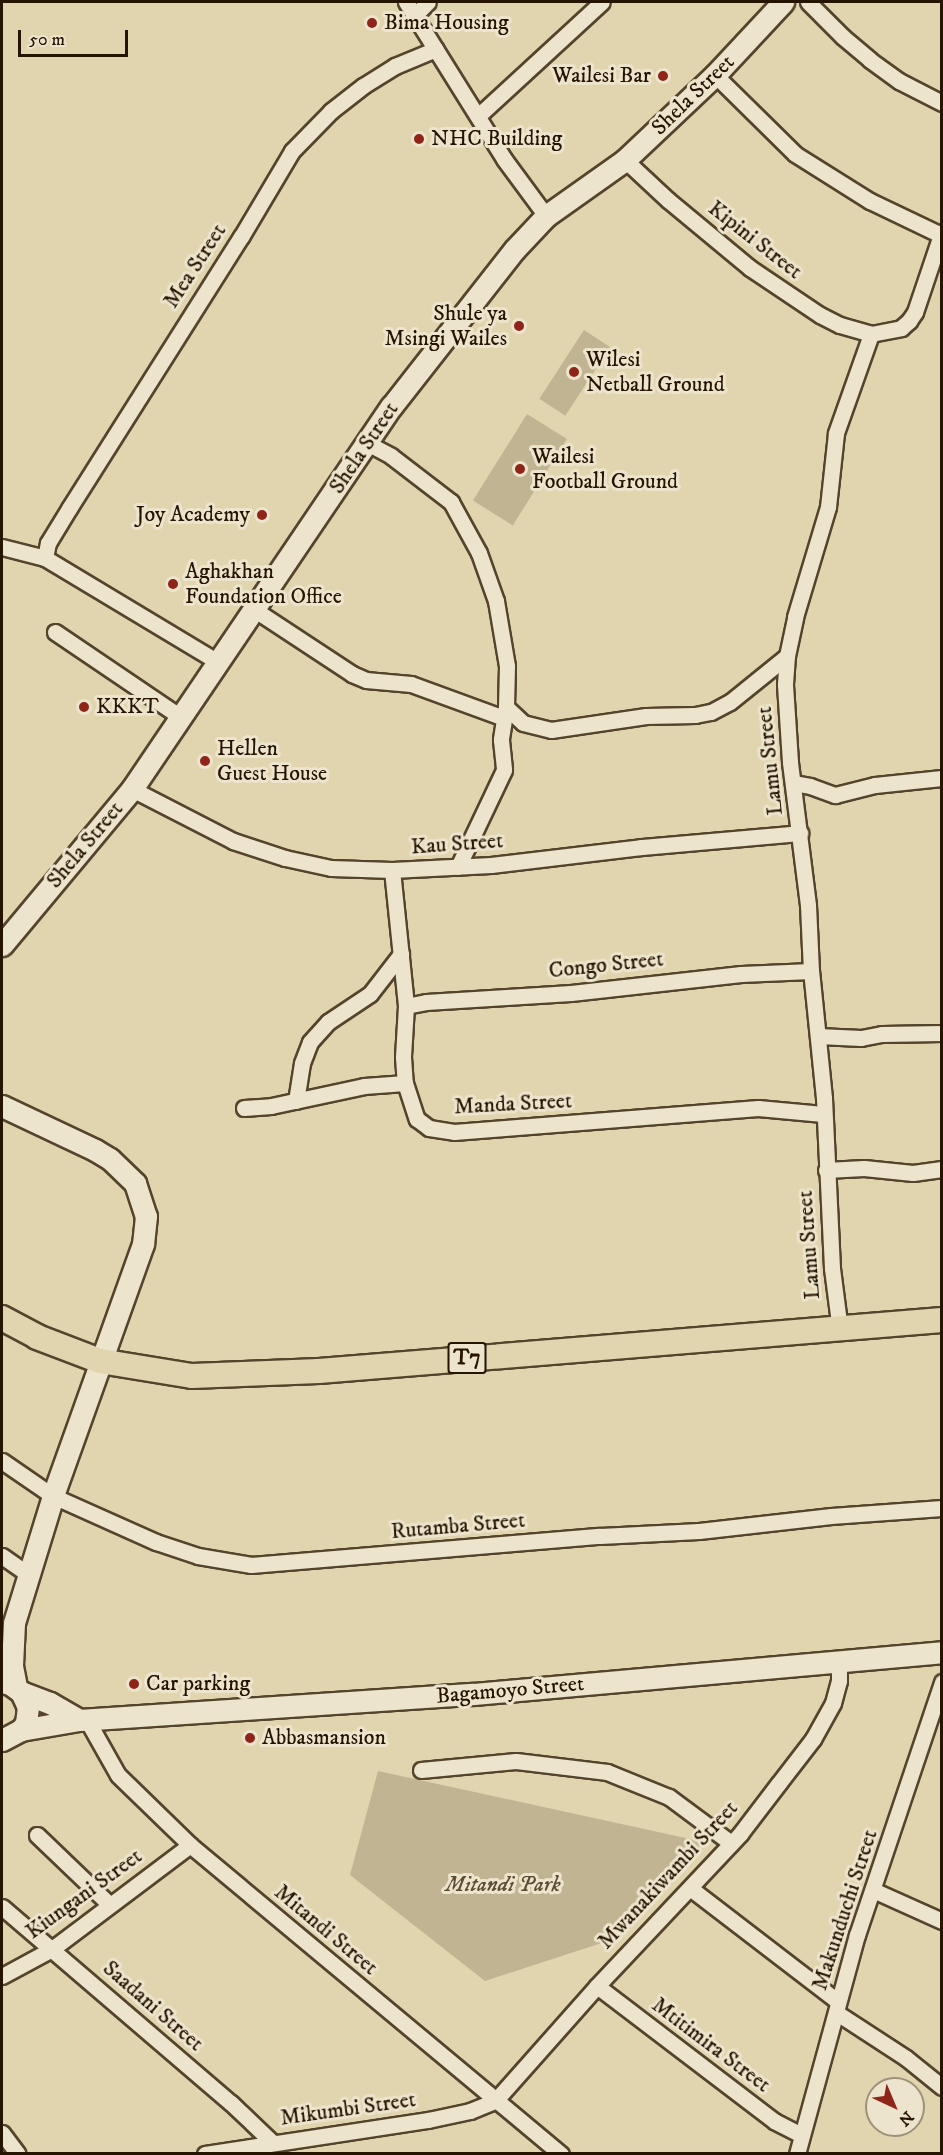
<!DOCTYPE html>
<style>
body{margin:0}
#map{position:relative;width:943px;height:2155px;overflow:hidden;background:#e1d5b0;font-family:"IM FELL DW Pica",serif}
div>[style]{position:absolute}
.green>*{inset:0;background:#c1b492;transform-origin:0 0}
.roads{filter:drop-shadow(2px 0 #54442c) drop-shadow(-2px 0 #54442c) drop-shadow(0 2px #54442c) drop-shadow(0 -2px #54442c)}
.minor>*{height:15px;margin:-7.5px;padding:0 7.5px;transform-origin:7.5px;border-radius:7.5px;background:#ece4cc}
.secondary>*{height:21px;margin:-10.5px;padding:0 10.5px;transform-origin:10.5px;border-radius:10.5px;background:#ece4cc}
.trunk>*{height:24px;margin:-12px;padding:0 12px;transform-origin:12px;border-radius:12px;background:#e1d5b0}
.dots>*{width:16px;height:16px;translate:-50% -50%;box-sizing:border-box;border:3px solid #ece4cc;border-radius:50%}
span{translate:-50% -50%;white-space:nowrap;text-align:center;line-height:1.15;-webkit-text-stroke:6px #ece4cc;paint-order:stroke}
.shield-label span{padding:2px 4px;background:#ece4cc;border:2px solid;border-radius:4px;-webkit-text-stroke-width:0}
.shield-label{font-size:21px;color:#251400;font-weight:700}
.poi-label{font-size:22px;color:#251400}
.left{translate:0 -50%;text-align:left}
.right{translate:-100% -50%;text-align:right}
.street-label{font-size:22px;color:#251400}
.park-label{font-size:22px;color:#5c4c33;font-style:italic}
.frame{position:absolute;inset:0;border:3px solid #251400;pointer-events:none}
.north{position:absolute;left:865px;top:2077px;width:60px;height:60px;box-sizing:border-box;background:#ece4cc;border:2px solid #9c917a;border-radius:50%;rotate:136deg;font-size:16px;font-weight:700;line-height:24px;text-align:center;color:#251400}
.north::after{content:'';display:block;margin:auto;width:21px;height:27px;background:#8f2418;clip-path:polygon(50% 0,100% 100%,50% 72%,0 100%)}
.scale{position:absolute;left:18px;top:30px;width:110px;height:27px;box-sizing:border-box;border:3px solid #251400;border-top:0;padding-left:8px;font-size:18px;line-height:21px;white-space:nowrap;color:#251400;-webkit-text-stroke:4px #ece4cc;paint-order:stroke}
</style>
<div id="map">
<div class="green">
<i style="left:584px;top:330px;width:31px;height:82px;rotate:33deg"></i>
<i style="left:527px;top:414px;width:47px;height:102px;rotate:32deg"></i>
<i style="clip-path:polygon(378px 1771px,704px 1842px,620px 1937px,485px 1981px,350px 1875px)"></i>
</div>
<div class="roads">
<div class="minor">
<i style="left:406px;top:2px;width:185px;rotate:58deg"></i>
<i style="left:504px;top:159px;width:71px;rotate:53.6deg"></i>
<i style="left:808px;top:2px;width:49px;rotate:45deg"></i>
<i style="left:843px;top:37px;width:35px;rotate:40deg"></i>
<i style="left:870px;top:60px;width:36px;rotate:36deg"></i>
<i style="left:899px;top:81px;width:48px;rotate:27.1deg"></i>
<i style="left:415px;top:15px;width:18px;rotate:-45deg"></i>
<i style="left:715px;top:75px;width:112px;rotate:44.6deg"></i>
<i style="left:795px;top:154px;width:89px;rotate:32.1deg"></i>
<i style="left:870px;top:201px;width:79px;rotate:25.6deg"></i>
<i style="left:478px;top:116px;width:168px;rotate:-42.6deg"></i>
<i style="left:625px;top:160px;width:59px;rotate:42.9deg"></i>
<i style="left:668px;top:200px;width:107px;rotate:39.7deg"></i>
<i style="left:750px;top:268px;width:84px;rotate:33.9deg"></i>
<i style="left:820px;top:315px;width:22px;rotate:27deg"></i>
<i style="left:840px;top:325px;width:32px;rotate:16deg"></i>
<i style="left:871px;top:334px;width:31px;rotate:-11deg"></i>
<i style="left:901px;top:328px;width:11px;rotate:-41deg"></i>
<i style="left:909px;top:321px;width:11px;rotate:-56deg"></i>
<i style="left:915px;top:312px;width:84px;rotate:-71.4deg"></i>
<i style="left:367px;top:443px;width:27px;rotate:28deg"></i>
<i style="left:391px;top:456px;width:76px;rotate:37.5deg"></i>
<i style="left:451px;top:502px;width:58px;rotate:61.2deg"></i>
<i style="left:479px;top:553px;width:51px;rotate:70.5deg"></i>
<i style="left:496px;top:601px;width:66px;rotate:80.4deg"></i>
<i style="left:507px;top:666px;width:41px;rotate:91.4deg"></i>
<i style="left:506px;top:707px;width:33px;rotate:99deg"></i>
<i style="left:501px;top:740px;width:30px;rotate:84deg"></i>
<i style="left:504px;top:770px;width:107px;rotate:115.4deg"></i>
<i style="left:2px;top:547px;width:44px;rotate:14.3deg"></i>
<i style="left:45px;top:558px;width:204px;rotate:31deg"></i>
<i style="left:45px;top:558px;width:15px;rotate:-79deg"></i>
<i style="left:48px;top:543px;width:42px;rotate:-58.6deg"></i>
<i style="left:70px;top:507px;width:320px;rotate:-57.7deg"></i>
<i style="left:241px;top:237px;width:100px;rotate:-59.3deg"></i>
<i style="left:292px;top:151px;width:56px;rotate:-45.7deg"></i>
<i style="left:331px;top:111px;width:41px;rotate:-38deg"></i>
<i style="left:363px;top:86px;width:38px;rotate:-32deg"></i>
<i style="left:395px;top:66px;width:44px;rotate:-22.5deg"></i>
<i style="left:255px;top:610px;width:116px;rotate:33.4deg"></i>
<i style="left:352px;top:674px;width:15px;rotate:23deg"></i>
<i style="left:366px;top:680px;width:45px;rotate:5.1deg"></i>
<i style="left:411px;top:684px;width:99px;rotate:20.1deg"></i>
<i style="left:55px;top:632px;width:153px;rotate:34.1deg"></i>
<i style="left:506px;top:707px;width:23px;rotate:43deg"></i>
<i style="left:523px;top:723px;width:29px;rotate:14deg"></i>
<i style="left:551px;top:730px;width:96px;rotate:-8.4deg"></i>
<i style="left:646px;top:716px;width:49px;rotate:-1.2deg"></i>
<i style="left:695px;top:715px;width:16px;rotate:-11deg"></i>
<i style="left:711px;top:712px;width:21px;rotate:-28deg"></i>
<i style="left:730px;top:702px;width:73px;rotate:-38.9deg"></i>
<i style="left:793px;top:783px;width:17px;rotate:10deg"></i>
<i style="left:810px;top:786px;width:27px;rotate:20deg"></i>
<i style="left:835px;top:795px;width:41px;rotate:-14deg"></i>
<i style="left:875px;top:785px;width:67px;rotate:-6deg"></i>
<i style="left:132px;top:789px;width:114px;rotate:27.2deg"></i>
<i style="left:233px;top:841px;width:55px;rotate:18.1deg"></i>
<i style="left:285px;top:858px;width:47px;rotate:12.3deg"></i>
<i style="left:331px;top:868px;width:61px;rotate:1.9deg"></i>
<i style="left:392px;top:870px;width:99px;rotate:-2.9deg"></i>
<i style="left:491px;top:865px;width:151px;rotate:-6.8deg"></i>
<i style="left:641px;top:847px;width:160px;rotate:-5deg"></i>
<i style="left:392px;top:870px;width:137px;rotate:84.1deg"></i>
<i style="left:406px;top:1006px;width:51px;rotate:93.4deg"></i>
<i style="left:403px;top:1057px;width:26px;rotate:86deg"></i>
<i style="left:405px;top:1083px;width:38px;rotate:72deg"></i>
<i style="left:417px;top:1119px;width:15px;rotate:37deg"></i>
<i style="left:429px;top:1128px;width:25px;rotate:9deg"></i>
<i style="left:454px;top:1132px;width:305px;rotate:-4.5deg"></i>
<i style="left:758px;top:1108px;width:65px;rotate:5.3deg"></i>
<i style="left:406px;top:1006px;width:20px;rotate:-11deg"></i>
<i style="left:426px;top:1002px;width:145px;rotate:-3.6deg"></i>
<i style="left:571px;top:993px;width:171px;rotate:-6.4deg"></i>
<i style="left:741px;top:974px;width:70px;rotate:-2.5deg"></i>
<i style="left:818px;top:1036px;width:43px;rotate:2.7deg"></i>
<i style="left:861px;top:1038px;width:21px;rotate:-11deg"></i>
<i style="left:882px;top:1034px;width:60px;rotate:-1deg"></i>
<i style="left:296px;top:1101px;width:38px;rotate:-81deg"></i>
<i style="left:302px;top:1063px;width:22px;rotate:-69deg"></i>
<i style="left:310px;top:1042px;width:27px;rotate:-48deg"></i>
<i style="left:328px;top:1022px;width:50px;rotate:-33.7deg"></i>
<i style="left:370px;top:994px;width:51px;rotate:-52.2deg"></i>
<i style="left:244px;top:1108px;width:27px;rotate:-4deg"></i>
<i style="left:271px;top:1106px;width:95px;rotate:-12.1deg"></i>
<i style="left:364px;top:1086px;width:41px;rotate:-4.2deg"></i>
<i style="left:826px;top:1170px;width:38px;rotate:-3deg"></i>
<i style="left:864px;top:1168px;width:49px;rotate:5.8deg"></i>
<i style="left:913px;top:1173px;width:29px;rotate:-8deg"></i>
<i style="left:840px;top:1330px;width:63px;rotate:-97.4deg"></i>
<i style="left:832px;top:1268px;width:170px;rotate:-92.7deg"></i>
<i style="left:824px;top:1098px;width:128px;rotate:-95.8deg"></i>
<i style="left:811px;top:971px;width:66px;rotate:-92.6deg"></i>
<i style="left:808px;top:905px;width:144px;rotate:-97.2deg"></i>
<i style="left:790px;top:762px;width:78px;rotate:-93.7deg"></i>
<i style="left:785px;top:684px;width:28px;rotate:-86deg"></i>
<i style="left:787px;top:656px;width:40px;rotate:-78deg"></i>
<i style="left:795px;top:617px;width:115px;rotate:-73.3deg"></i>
<i style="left:828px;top:507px;width:74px;rotate:-83.8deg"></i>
<i style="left:836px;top:433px;width:105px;rotate:-70.5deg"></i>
<i style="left:2px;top:1461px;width:62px;rotate:34.5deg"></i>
<i style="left:53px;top:1496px;width:113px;rotate:24.1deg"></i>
<i style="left:156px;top:1542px;width:44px;rotate:18.4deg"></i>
<i style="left:198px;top:1556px;width:54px;rotate:9.6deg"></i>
<i style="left:251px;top:1565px;width:350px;rotate:-4.8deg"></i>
<i style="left:600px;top:1536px;width:99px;rotate:-2.9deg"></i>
<i style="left:699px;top:1531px;width:133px;rotate:-6.5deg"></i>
<i style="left:831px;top:1516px;width:111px;rotate:-4.1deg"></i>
<i style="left:2px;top:1556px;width:33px;rotate:35deg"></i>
<i style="left:87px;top:1720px;width:63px;rotate:60.6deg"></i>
<i style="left:118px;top:1775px;width:100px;rotate:44.2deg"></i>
<i style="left:190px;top:1845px;width:483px;rotate:39.8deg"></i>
<i style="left:421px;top:1770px;width:95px;rotate:-5.4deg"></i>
<i style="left:516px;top:1761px;width:92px;rotate:6.9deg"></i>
<i style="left:607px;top:1772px;width:67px;rotate:22deg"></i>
<i style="left:669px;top:1797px;width:77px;rotate:36.6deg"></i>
<i style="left:37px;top:1835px;width:101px;rotate:43.8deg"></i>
<i style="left:690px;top:1888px;width:185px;rotate:37.5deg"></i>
<i style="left:873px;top:1890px;width:76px;rotate:24.2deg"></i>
<i style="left:2px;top:1907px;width:301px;rotate:40.6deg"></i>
<i style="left:231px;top:2103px;width:57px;rotate:43.6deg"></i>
<i style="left:2px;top:1976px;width:57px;rotate:-28.4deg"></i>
<i style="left:52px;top:1949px;width:173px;rotate:-37deg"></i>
<i style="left:597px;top:1986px;width:223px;rotate:37.3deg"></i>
<i style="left:774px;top:2121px;width:31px;rotate:27deg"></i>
<i style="left:837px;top:2013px;width:82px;rotate:33.1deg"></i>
<i style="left:906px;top:2058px;width:46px;rotate:38.9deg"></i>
<i style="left:2px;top:2133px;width:26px;rotate:53deg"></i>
<i style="left:205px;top:2154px;width:226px;rotate:-8.7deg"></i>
<i style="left:428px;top:2120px;width:43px;rotate:-12.1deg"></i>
<i style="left:470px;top:2111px;width:27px;rotate:-22deg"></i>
<i style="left:495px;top:2101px;width:154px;rotate:-48.4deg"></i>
<i style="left:597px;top:1986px;width:209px;rotate:-46.7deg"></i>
<i style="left:740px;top:1834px;width:64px;rotate:-52.6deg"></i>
<i style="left:779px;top:1783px;width:56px;rotate:-52.3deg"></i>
<i style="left:813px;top:1739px;width:41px;rotate:-60.9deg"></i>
<i style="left:833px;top:1703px;width:23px;rotate:-75deg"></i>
<i style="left:839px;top:1681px;width:21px;rotate:-90deg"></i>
<i style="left:797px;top:2154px;width:227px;rotate:-74.7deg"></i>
<i style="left:857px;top:1935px;width:267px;rotate:-71.4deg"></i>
</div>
<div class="secondary">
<i style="left:2px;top:945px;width:203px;rotate:-50.2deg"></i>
<i style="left:132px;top:789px;width:462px;rotate:-55.9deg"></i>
<i style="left:391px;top:407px;width:201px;rotate:-51.9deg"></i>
<i style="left:515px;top:249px;width:45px;rotate:-46.8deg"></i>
<i style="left:546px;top:216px;width:97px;rotate:-35.3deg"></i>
<i style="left:625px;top:160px;width:124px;rotate:-43.4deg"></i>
<i style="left:715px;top:75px;width:100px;rotate:-47deg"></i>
<i style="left:2px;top:1106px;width:103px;rotate:25.3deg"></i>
<i style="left:95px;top:1150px;width:17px;rotate:31deg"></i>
<i style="left:110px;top:1159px;width:35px;rotate:44deg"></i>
<i style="left:135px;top:1183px;width:35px;rotate:72deg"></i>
<i style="left:146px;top:1216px;width:28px;rotate:96deg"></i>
<i style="left:143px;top:1244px;width:268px;rotate:109.7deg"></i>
<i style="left:53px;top:1496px;width:133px;rotate:107.1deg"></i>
<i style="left:14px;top:1623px;width:43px;rotate:92.7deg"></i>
<i style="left:12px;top:1666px;width:21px;rotate:79deg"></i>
<i style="left:21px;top:1692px;width:31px;rotate:21deg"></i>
<i style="left:50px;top:1703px;width:34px;rotate:30deg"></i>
<i style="left:21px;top:1730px;width:59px;rotate:-9.8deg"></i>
<i style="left:79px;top:1720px;width:395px;rotate:-3.8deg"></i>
<i style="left:473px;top:1694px;width:471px;rotate:-5.1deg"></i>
<i style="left:2px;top:1740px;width:21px;rotate:-28deg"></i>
<i style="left:21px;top:1730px;width:9px;rotate:-54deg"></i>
<i style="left:26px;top:1723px;width:16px;rotate:-83deg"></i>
<i style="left:28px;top:1707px;width:17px;rotate:-115deg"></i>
<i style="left:21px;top:1692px;width:14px;rotate:-144deg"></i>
<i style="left:10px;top:1684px;width:8px;rotate:-166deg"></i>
</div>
<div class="trunk">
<i style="left:2px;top:1318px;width:40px;rotate:28deg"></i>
<i style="left:37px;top:1337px;width:67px;rotate:20.9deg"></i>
<i style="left:100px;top:1361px;width:93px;rotate:9.3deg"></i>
<i style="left:192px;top:1376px;width:127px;rotate:-2.3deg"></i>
<i style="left:319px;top:1371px;width:625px;rotate:-4.68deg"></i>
</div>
</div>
<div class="dots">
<i style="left:372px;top:23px;background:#8f2418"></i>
<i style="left:663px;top:76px;background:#8f2418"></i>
<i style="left:419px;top:139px;background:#8f2418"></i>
<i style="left:519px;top:326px;background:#8f2418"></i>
<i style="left:574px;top:372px;background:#8f2418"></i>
<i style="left:520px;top:469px;background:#8f2418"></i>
<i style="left:262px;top:515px;background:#8f2418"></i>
<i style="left:173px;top:584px;background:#8f2418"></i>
<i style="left:84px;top:707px;background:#8f2418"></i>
<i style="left:205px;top:761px;background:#8f2418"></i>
<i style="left:134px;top:1684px;background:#8f2418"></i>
<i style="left:250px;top:1738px;background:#8f2418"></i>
</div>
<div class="shield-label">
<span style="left:467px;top:1358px">T7</span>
</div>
<div class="poi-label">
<span class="left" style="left:384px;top:23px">Bima Housing</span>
<span class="right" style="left:651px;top:76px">Wailesi Bar</span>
<span class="left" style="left:431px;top:139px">NHC Building</span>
<span class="right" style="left:507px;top:326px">Shule ya<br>Msingi Wailes</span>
<span class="left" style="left:586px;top:372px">Wilesi<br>Netball Ground</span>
<span class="left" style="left:532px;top:469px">Wailesi<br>Football Ground</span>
<span class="right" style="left:250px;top:515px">Joy Academy</span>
<span class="left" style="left:185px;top:584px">Aghakhan<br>Foundation Office</span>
<span class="left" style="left:96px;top:707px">KKKT</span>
<span class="left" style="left:217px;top:761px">Hellen<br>Guest House</span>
<span class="left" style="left:146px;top:1684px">Car parking</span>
<span class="left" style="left:262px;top:1738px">Abbasmansion</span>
</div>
<div class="street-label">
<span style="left:693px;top:95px;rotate:-44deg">Shela Street</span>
<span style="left:755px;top:240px;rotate:38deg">Kipini Street</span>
<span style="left:195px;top:266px;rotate:-57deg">Mea Street</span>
<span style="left:364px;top:448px;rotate:-56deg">Shela Street</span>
<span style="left:770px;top:761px;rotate:-96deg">Lamu Street</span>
<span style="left:457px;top:844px;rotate:-4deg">Kau Street</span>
<span style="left:85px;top:845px;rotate:-50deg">Shela Street</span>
<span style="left:606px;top:965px;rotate:-6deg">Congo Street</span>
<span style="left:513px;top:1104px;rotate:-3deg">Manda Street</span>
<span style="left:809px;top:1245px;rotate:-94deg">Lamu Street</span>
<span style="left:458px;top:1526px;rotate:-5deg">Rutamba Street</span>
<span style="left:510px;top:1690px;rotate:-5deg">Bagamoyo Street</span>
<span style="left:668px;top:1875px;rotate:-47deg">Mwanakiwambi Street</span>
<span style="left:84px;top:1894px;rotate:-36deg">Kiungani Street</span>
<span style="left:845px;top:1910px;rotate:-72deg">Makunduchi Street</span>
<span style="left:326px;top:1930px;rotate:40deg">Mitandi Street</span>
<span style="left:153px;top:2006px;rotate:41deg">Saadani Street</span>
<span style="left:711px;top:2045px;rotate:37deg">Mtitimira Street</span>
<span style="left:348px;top:2109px;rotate:-8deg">Mikumbi Street</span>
</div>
<div class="park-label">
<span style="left:503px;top:1885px">Mitandi Park</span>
</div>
<div class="frame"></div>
<div class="north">N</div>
<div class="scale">50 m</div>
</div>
